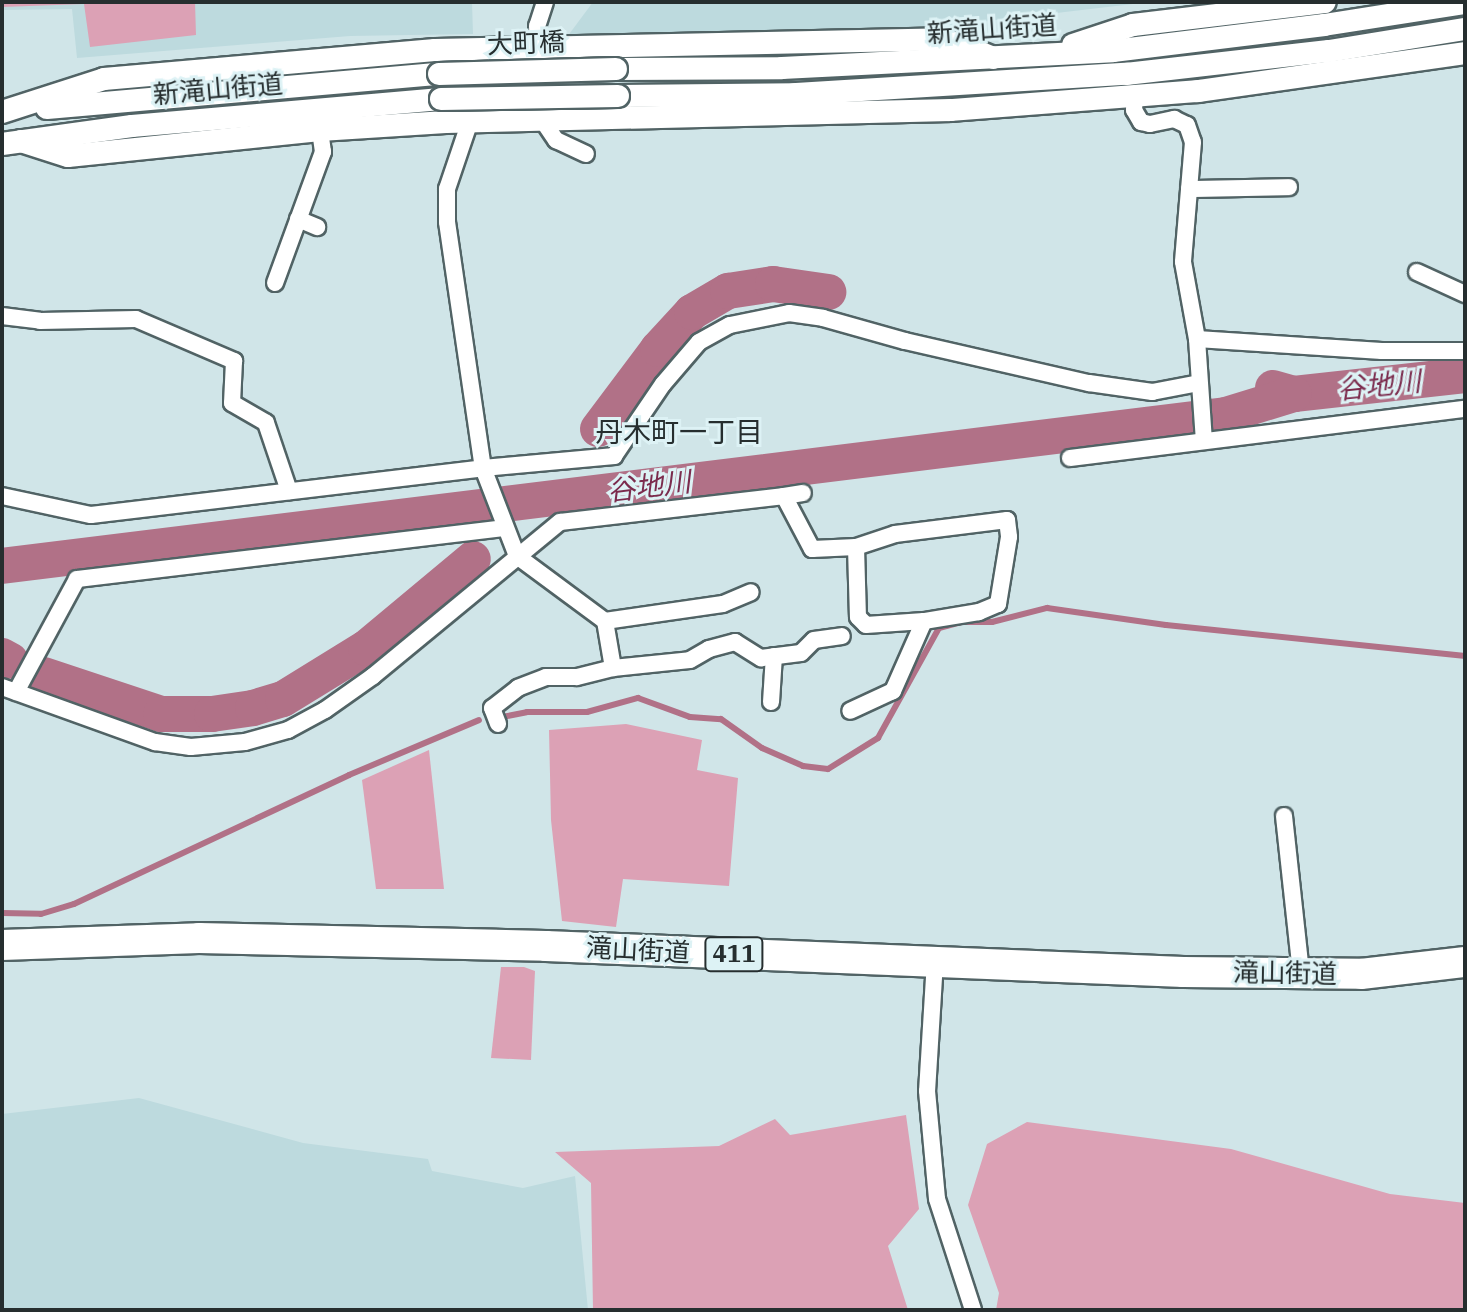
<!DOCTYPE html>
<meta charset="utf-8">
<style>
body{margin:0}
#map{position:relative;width:1467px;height:1312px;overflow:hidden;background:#d0e5e8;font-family:"IBM Plex Serif","Noto Sans JP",serif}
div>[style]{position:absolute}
.built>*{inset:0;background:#bddade}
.green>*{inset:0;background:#dca1b5}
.stream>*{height:6px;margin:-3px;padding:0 3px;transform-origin:3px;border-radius:3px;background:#b17187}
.river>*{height:36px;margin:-18px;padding:0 18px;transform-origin:18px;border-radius:18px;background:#b17187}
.roads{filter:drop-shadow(2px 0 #516365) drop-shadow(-2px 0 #516365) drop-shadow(0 2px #516365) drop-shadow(0 -2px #516365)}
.street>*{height:16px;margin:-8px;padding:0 8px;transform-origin:8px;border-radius:8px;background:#fff}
.secondary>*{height:22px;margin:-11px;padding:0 11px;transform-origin:11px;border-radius:11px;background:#fff}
.highway>*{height:30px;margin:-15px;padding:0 15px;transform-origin:15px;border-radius:15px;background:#fff}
.bridges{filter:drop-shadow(2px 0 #516365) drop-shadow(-2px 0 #516365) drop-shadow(0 2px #516365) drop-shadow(0 -2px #516365)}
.secondary-bridge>*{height:22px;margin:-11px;padding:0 11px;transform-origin:11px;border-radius:11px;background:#fff}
span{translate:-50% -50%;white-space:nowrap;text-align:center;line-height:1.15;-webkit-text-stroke:6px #ddf2f5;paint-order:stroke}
.shield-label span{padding:2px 6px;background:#ddf2f5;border:2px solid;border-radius:6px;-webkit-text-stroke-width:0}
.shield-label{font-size:24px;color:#262e2f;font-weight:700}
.street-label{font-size:26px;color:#262e2f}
.water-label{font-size:28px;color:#7b2b4d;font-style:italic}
.neighbourhood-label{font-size:28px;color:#262e2f}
.frame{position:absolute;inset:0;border:4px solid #262e2f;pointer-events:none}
</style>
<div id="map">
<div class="built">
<i style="clip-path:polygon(2px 2px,472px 2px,473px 34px,350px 36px,77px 58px,72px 9px,2px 10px)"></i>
<i style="clip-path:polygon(593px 2px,1150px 2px,945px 26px,567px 37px)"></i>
<i style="clip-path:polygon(139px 1098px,303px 1143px,428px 1159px,432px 1171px,523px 1188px,575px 1176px,588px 1310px,2px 1310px,2px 1114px)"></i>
</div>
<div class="green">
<i style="clip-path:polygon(2px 2px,195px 2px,196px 35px,90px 47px,84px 4px,2px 7px)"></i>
<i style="clip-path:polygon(626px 724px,702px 740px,697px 770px,738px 778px,729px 886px,623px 879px,616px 927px,562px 921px,551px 820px,549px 730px)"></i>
<i style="clip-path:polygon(429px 750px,444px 889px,376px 889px,362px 780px)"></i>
<i style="clip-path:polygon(501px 967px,524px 967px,535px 971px,531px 1060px,491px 1058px)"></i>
<i style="clip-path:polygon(906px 1115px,919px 1209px,888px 1246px,908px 1310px,593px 1310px,591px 1183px,555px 1152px,719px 1146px,775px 1119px,790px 1135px)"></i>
<i style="clip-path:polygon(1027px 1122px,1231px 1149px,1390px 1194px,1465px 1203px,1465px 1310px,996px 1310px,999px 1293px,968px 1205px,987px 1144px)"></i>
</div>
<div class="stream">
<i style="left:502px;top:717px;width:25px;rotate:-11deg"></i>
<i style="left:527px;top:712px;width:60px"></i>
<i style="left:587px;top:712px;width:53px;rotate:-15.4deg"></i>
<i style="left:638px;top:698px;width:55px;rotate:20.1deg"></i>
<i style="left:690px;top:717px;width:31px;rotate:4deg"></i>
<i style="left:721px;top:719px;width:50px;rotate:35.3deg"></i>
<i style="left:762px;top:748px;width:45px;rotate:23.7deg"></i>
<i style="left:803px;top:766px;width:25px;rotate:7deg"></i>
<i style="left:828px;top:769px;width:59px;rotate:-31.8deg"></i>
<i style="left:878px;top:738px;width:126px;rotate:-61deg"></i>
<i style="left:939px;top:628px;width:24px;rotate:-15deg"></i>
<i style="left:962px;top:622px;width:30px"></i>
<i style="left:992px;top:622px;width:57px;rotate:-14.3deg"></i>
<i style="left:1047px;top:608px;width:120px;rotate:8.1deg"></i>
<i style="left:1166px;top:625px;width:301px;rotate:5.9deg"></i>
<i style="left:2px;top:913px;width:39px;rotate:1deg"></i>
<i style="left:41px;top:914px;width:34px;rotate:-17deg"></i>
<i style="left:74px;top:904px;width:304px;rotate:-25.1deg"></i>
<i style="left:349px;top:775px;width:141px;rotate:-22.9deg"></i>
</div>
<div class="river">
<i style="left:1273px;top:388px;width:22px;rotate:16deg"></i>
<i style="left:1294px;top:394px;width:172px;rotate:-6.3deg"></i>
<i style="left:598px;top:429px;width:100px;rotate:-53.1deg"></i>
<i style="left:658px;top:349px;width:50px;rotate:-47.4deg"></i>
<i style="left:692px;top:312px;width:42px;rotate:-30.3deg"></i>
<i style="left:728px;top:291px;width:46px;rotate:-8.8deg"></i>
<i style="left:773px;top:284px;width:56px;rotate:8.3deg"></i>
<i style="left:2px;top:566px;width:1233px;rotate:-7.03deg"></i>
<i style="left:1226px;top:415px;width:71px;rotate:-17.2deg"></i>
<i style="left:2px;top:656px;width:10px;rotate:29deg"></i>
<i style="left:44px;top:675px;width:123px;rotate:18.4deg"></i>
<i style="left:161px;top:714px;width:51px"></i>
<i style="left:212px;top:714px;width:41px;rotate:-8.3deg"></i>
<i style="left:253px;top:708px;width:31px;rotate:-17deg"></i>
<i style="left:283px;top:699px;width:97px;rotate:-31.6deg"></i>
<i style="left:366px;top:648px;width:139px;rotate:-39.8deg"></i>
</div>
<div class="roads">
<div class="street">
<i style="left:545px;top:2px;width:25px;rotate:108deg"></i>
<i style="left:537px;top:26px;width:92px;rotate:87.5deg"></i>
<i style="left:541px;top:118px;width:27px;rotate:56deg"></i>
<i style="left:556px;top:140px;width:33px;rotate:25deg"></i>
<i style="left:465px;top:64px;width:57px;rotate:85deg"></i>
<i style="left:470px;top:121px;width:72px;rotate:108.7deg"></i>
<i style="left:447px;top:189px;width:33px;rotate:90deg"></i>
<i style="left:447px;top:222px;width:249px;rotate:81.7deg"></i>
<i style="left:483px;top:468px;width:94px;rotate:68.9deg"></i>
<i style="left:517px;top:556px;width:109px;rotate:36.5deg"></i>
<i style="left:605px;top:621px;width:48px;rotate:80.3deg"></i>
<i style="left:613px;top:668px;width:38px;rotate:166deg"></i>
<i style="left:576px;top:677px;width:30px;rotate:180deg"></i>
<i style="left:546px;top:677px;width:30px;rotate:159deg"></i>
<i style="left:518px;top:688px;width:33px;rotate:142deg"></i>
<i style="left:492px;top:708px;width:17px;rotate:69deg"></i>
<i style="left:1135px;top:96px;width:14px;rotate:94deg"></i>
<i style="left:1134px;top:110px;width:14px;rotate:60deg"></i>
<i style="left:1141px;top:122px;width:9px;rotate:13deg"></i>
<i style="left:1150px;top:124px;width:25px;rotate:-12deg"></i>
<i style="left:1174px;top:119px;width:14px;rotate:25deg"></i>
<i style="left:1187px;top:125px;width:18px;rotate:71deg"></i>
<i style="left:1193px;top:142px;width:120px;rotate:94.8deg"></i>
<i style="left:1183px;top:262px;width:78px;rotate:79.7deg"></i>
<i style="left:1197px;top:339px;width:102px;rotate:86.1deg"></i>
<i style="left:1189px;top:189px;width:100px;rotate:-1.1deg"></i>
<i style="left:298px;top:219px;width:21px;rotate:23deg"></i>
<i style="left:1417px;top:272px;width:53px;rotate:24.6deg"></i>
<i style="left:275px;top:283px;width:140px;rotate:-69.9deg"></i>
<i style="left:323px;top:152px;width:22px;rotate:-98deg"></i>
<i style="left:2px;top:316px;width:38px;rotate:7deg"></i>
<i style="left:40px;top:321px;width:96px;rotate:-1.2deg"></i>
<i style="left:136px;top:319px;width:107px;rotate:23.2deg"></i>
<i style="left:234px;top:361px;width:42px;rotate:92.7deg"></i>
<i style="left:232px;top:403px;width:39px;rotate:30deg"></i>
<i style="left:266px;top:423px;width:72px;rotate:71.3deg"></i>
<i style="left:1197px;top:339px;width:185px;rotate:3.7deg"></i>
<i style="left:1382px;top:351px;width:83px"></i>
<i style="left:1070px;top:458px;width:398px;rotate:-7.1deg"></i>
<i style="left:2px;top:496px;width:91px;rotate:12.1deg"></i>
<i style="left:91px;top:515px;width:395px;rotate:-6.8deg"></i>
<i style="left:483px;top:468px;width:132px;rotate:-5.2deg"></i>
<i style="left:614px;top:456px;width:87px;rotate:-55.8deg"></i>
<i style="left:663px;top:384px;width:55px;rotate:-49.4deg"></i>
<i style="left:699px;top:342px;width:35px;rotate:-29deg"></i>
<i style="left:730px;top:325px;width:60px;rotate:-11.5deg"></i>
<i style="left:789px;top:313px;width:34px;rotate:8deg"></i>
<i style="left:823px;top:318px;width:85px;rotate:15.7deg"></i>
<i style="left:905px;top:341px;width:189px;rotate:12.9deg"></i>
<i style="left:1089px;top:383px;width:64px;rotate:8.1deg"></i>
<i style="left:1152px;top:392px;width:48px;rotate:-10.8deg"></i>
<i style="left:784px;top:496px;width:19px;rotate:-9deg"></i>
<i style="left:856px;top:547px;width:70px;rotate:88.4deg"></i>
<i style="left:858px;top:617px;width:11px;rotate:45deg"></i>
<i style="left:866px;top:625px;width:58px;rotate:-3.9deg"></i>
<i style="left:605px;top:621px;width:119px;rotate:-8.2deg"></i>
<i style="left:723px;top:604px;width:30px;rotate:-23deg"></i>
<i style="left:613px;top:668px;width:77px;rotate:-5.9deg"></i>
<i style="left:690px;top:660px;width:22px;rotate:-30deg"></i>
<i style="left:709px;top:649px;width:27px;rotate:-15deg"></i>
<i style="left:735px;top:642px;width:31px;rotate:32deg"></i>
<i style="left:761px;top:658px;width:40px;rotate:-7.1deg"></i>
<i style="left:801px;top:653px;width:18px;rotate:-45deg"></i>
<i style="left:814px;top:640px;width:28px;rotate:-8deg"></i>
<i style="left:2px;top:687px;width:163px;rotate:19.8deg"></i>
<i style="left:155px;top:742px;width:36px;rotate:8deg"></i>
<i style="left:191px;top:747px;width:54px;rotate:-5.3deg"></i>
<i style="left:245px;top:742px;width:45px;rotate:-15.6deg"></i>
<i style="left:288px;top:730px;width:42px;rotate:-28.4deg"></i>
<i style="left:325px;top:710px;width:59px;rotate:-35.3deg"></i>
<i style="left:373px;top:676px;width:242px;rotate:-39.5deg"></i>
<i style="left:560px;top:522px;width:226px;rotate:-6.6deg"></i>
<i style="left:784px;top:496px;width:60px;rotate:62.2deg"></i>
<i style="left:812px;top:549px;width:44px;rotate:-2.6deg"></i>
<i style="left:856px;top:547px;width:41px;rotate:-18.4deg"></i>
<i style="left:895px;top:534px;width:113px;rotate:-7.1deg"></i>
<i style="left:1007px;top:520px;width:17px;rotate:83deg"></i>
<i style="left:1009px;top:537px;width:68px;rotate:99.3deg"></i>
<i style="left:998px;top:604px;width:21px;rotate:157deg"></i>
<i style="left:979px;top:612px;width:56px;rotate:170.7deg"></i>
<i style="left:924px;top:621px;width:77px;rotate:113.9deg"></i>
<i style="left:893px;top:691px;width:47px;rotate:155.1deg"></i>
<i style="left:16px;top:692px;width:128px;rotate:-61.6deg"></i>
<i style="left:77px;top:579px;width:430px;rotate:-6.8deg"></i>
<i style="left:771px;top:702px;width:46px;rotate:-86.3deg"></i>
<i style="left:1284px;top:816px;width:158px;rotate:83.8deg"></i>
<i style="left:935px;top:961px;width:130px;rotate:93.5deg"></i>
<i style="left:927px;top:1091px;width:108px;rotate:84.7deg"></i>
<i style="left:937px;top:1199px;width:117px;rotate:72deg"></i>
</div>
<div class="secondary">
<i style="left:1073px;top:45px;width:63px;rotate:-18.4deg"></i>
<i style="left:1133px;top:25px;width:193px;rotate:-6.8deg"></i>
<i style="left:616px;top:69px;width:166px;rotate:-0.3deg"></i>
<i style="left:782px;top:68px;width:331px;rotate:-2.9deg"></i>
<i style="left:1113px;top:51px;width:213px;rotate:-7deg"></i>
<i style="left:1324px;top:25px;width:143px;rotate:-8.9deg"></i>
<i style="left:618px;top:96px;width:177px;rotate:-0.6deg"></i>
<i style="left:795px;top:94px;width:332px;rotate:-3.5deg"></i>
<i style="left:1126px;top:74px;width:204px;rotate:-6.5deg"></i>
<i style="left:1329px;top:51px;width:138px;rotate:-9.2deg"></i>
<i style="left:47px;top:108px;width:393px;rotate:-5deg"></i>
<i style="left:2px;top:112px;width:107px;rotate:-17.9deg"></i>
<i style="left:104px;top:79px;width:332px;rotate:-5deg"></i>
<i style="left:435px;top:50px;width:497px;rotate:-1.2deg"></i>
<i style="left:932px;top:40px;width:27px;rotate:8deg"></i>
<i style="left:959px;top:44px;width:37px;rotate:22deg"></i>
<i style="left:21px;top:141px;width:49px;rotate:17.7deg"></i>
<i style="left:68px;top:156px;width:253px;rotate:-5.9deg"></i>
<i style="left:320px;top:130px;width:126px;rotate:-3.6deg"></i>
<i style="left:446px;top:122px;width:505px;rotate:-1.36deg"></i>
<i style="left:951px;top:110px;width:248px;rotate:-4.4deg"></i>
<i style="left:1198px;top:91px;width:270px;rotate:-8.1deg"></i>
<i style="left:2px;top:144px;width:131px;rotate:-7.9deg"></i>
<i style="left:132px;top:126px;width:310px;rotate:-5deg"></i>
</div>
<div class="highway">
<i style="left:2px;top:945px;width:197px;rotate:-2deg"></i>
<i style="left:199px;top:938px;width:347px;rotate:1.3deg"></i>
<i style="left:546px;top:946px;width:638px;rotate:2.34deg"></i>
<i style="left:1183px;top:972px;width:178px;rotate:0.6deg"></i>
<i style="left:1361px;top:974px;width:105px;rotate:-6.6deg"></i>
</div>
</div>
<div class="bridges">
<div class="secondary-bridge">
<i style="left:439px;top:74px;width:177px;rotate:-1.6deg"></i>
<i style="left:441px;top:99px;width:177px;rotate:-1deg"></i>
</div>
</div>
<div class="shield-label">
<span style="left:734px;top:954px">411</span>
</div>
<div class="street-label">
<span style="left:992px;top:29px;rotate:-4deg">新滝山街道</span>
<span style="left:526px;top:43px;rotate:-2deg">大町橋</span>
<span style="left:218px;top:89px;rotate:-5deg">新滝山街道</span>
<span style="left:638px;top:950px;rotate:3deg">滝山街道</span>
<span style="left:1285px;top:973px;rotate:1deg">滝山街道</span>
</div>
<div class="water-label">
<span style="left:1379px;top:385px;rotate:-6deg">谷地川</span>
<span style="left:649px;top:486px;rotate:-7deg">谷地川</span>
</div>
<div class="neighbourhood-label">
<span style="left:679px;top:432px">丹木町一丁目</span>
</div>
<div class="frame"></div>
</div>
